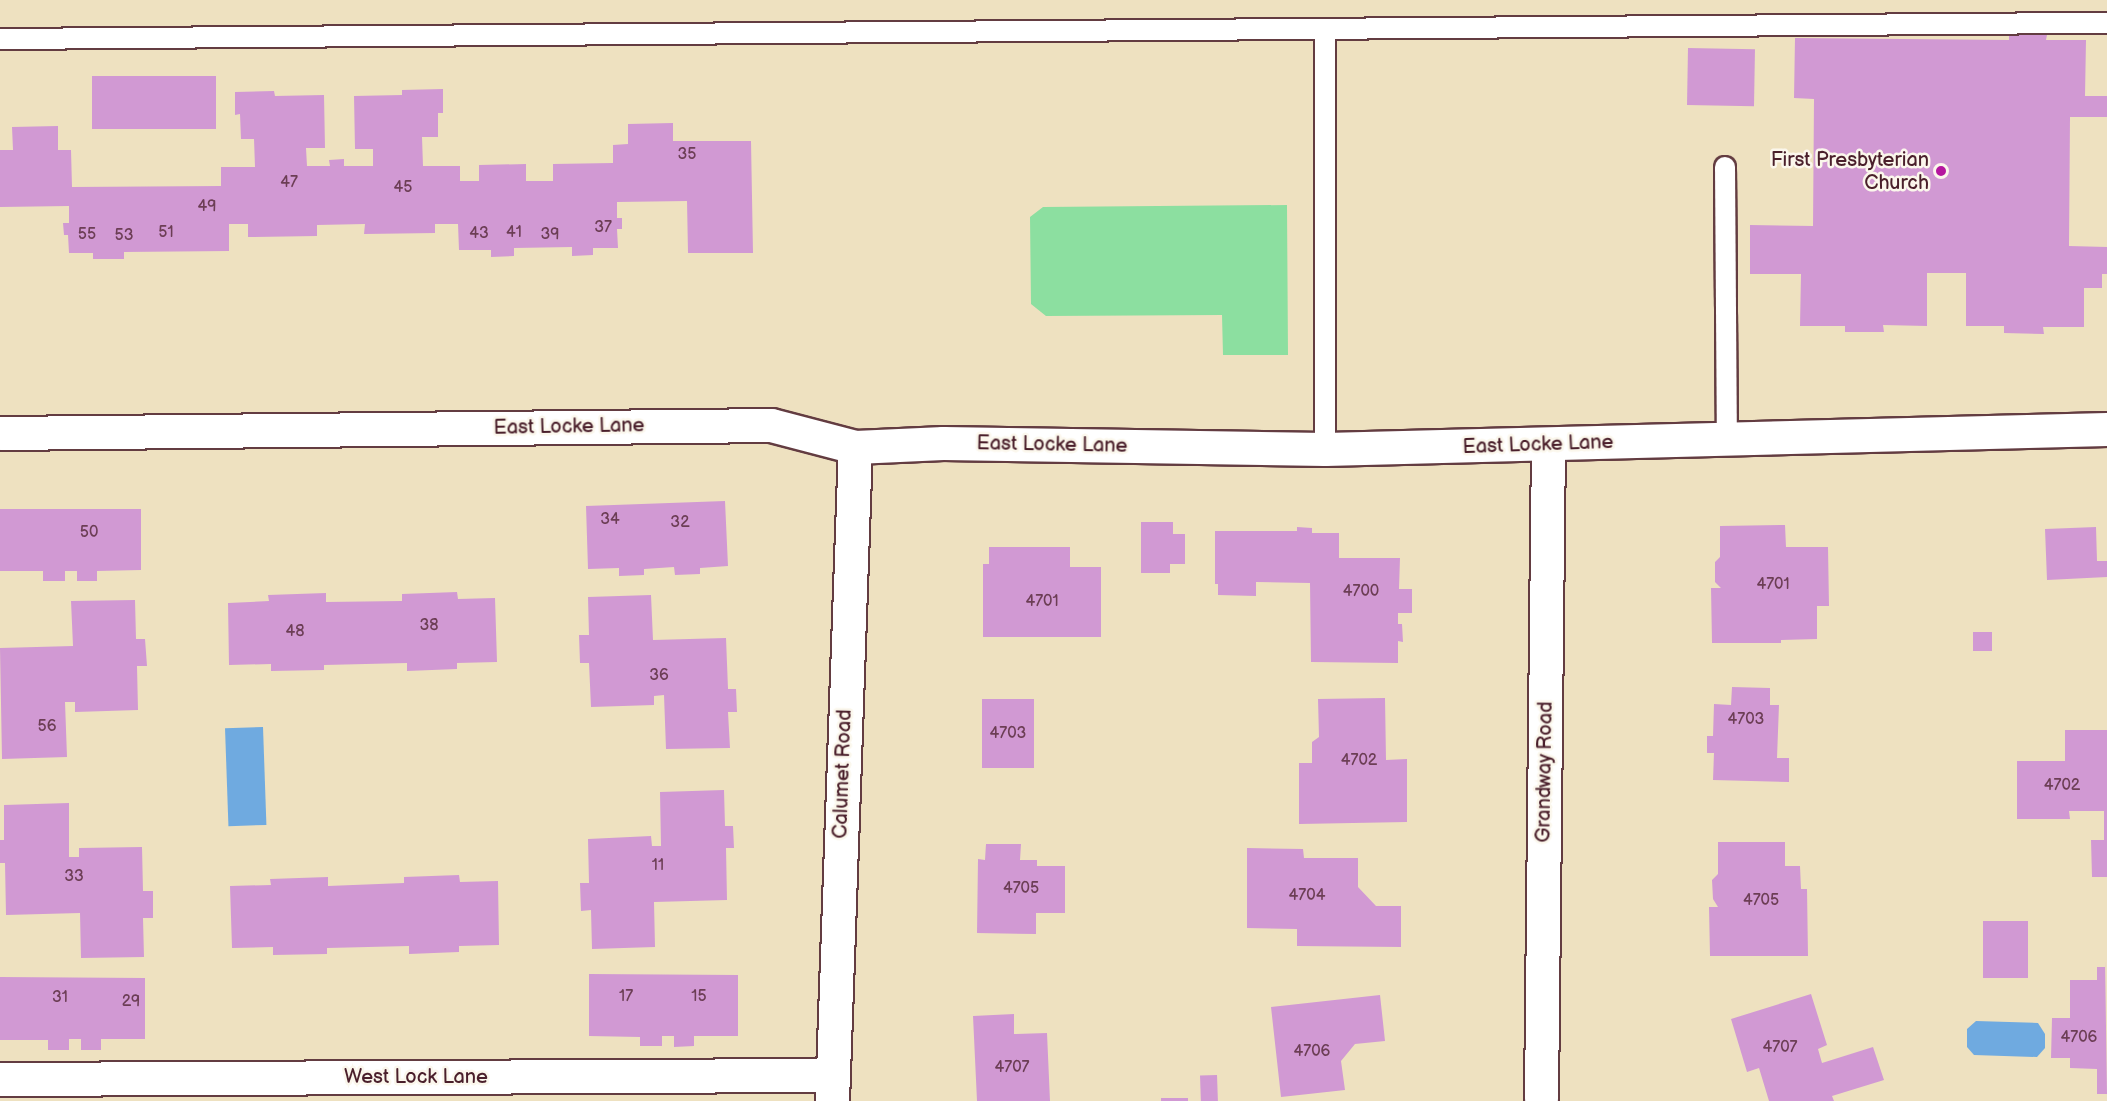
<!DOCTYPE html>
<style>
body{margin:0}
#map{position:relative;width:2107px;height:1101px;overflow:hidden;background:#eee1c0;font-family:"Balsamiq Sans",sans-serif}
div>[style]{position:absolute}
.green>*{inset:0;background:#8cdfa0}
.water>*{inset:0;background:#6faae0;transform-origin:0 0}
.building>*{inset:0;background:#d199d3;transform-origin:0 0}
.roads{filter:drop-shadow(2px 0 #633c41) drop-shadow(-2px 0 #633c41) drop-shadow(0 2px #633c41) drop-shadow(0 -2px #633c41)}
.lane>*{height:20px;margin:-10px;padding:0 10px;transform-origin:10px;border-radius:10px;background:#fff}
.street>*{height:33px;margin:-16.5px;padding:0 16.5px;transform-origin:16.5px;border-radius:16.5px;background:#fff}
.dots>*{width:16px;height:16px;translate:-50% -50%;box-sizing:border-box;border:3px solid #fbf7ec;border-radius:50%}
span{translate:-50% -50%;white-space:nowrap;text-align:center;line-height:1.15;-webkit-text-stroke:5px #fbf7ec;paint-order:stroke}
.number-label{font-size:16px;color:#6c3e55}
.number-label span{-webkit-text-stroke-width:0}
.poi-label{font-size:20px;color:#4a1f2b}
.right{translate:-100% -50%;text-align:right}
.street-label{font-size:20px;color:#4a1f2b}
</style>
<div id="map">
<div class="green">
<i style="clip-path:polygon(1287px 205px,1288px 355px,1223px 355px,1222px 315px,1046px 316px,1031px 304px,1030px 217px,1043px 207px)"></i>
</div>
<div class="water">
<i style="left:263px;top:727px;width:98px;height:38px;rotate:88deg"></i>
<i style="clip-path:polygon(1976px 1021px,2038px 1023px,2045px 1034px,2045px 1048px,2037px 1057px,1974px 1055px,1967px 1047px,1967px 1029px)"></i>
</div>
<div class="building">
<i style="clip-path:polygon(2009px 35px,2047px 35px,2046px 40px,2086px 40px,2085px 96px,2107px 96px,2107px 117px,2070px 117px,2069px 246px,2107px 247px,2107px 274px,2102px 274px,2102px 288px,2084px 288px,2084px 327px,2043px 327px,2044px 334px,2004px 333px,2004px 326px,1966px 326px,1966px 273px,1927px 273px,1927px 326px,1883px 325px,1884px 332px,1845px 332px,1845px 326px,1800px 326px,1801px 274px,1750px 274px,1750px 225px,1813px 226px,1814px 99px,1794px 98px,1795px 38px,2009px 40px)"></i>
<i style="left:1688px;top:48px;width:67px;height:57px;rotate:1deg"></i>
<i style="left:92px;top:76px;width:124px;height:53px"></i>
<i style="clip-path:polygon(443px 89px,443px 113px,438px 113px,438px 137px,422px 137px,423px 166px,460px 166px,460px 181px,479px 181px,479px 165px,526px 164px,526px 181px,553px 181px,553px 164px,613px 163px,613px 145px,628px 144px,628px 124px,673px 123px,673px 141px,751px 141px,753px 253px,688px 253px,687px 201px,617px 202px,617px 218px,622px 218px,622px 229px,617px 229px,618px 248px,593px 248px,593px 255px,572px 256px,572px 247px,514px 248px,514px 256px,491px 257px,491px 250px,459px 250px,458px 224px,435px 224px,435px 233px,364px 234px,365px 224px,317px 225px,317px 236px,248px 237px,248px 224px,229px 224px,229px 251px,124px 252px,124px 259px,93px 259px,93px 253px,69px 253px,68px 235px,64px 235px,63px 223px,69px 223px,69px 206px,0 207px,0 150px,13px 150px,12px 127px,58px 126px,58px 150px,71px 150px,72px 187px,221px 186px,221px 167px,255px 167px,254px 139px,241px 139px,240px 114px,235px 115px,235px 92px,274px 91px,275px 96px,324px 95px,325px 148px,306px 148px,307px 166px,330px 166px,329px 160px,344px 159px,344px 166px,373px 166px,373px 149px,355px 149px,354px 96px,402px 95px,402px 90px)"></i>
<i style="clip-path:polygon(725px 501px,728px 566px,700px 568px,700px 574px,675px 575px,674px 567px,644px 569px,644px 575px,619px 576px,619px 568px,588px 569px,586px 506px)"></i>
<i style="clip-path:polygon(0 509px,141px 509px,141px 570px,97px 571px,97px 581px,77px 581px,77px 571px,65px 571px,65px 581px,43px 581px,43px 571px,0 571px)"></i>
<i style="clip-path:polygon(1141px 522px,1173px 522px,1173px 534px,1185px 534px,1185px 564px,1170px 564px,1170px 573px,1141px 573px)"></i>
<i style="clip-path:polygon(1785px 525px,1786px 547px,1828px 547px,1829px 606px,1817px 606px,1817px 639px,1781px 640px,1781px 643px,1712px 643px,1711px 588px,1721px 588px,1715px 582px,1715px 562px,1720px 557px,1720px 526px)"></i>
<i style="clip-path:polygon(1297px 527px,1312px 528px,1312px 533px,1339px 533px,1339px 558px,1400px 558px,1399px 589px,1412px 589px,1412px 613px,1398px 613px,1398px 624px,1402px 624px,1403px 642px,1398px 641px,1398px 663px,1311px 662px,1310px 583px,1256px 582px,1256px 596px,1218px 595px,1218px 584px,1215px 584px,1215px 531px,1297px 531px)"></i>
<i style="clip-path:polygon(2096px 527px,2097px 561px,2107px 561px,2107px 577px,2047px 580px,2045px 529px)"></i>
<i style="clip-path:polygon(989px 547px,1070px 547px,1070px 567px,1101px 567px,1101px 637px,983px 637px,983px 564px,989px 564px)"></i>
<i style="clip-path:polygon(457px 592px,458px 599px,495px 598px,497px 662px,457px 663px,457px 669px,407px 671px,407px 663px,324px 665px,324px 670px,271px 671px,271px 664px,229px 665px,228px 603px,269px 601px,268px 595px,326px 593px,326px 602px,402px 601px,402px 594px)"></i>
<i style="clip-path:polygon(651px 595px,653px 640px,726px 638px,728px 689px,736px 689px,737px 712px,728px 712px,730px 748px,666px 749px,664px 695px,654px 696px,654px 705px,591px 707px,589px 663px,580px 663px,579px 635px,589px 635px,588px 597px)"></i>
<i style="clip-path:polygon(135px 600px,136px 639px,145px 639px,147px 666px,137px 666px,138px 710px,75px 712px,75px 702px,65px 702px,67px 757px,2px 759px,0 648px,73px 646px,71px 601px)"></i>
<i style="left:1992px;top:632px;width:19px;height:19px;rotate:90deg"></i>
<i style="clip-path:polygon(1732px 687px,1770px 688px,1770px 705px,1779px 705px,1777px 758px,1789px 758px,1789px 782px,1713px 780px,1714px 753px,1707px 753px,1707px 736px,1713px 736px,1714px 704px,1731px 705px)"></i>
<i style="clip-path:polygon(1385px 698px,1386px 760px,1407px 759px,1407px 822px,1299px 824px,1299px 763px,1312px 763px,1312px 742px,1319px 737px,1318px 699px)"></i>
<i style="left:982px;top:699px;width:52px;height:69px"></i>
<i style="clip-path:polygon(2065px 730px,2107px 730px,2107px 877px,2092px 877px,2091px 840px,2104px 840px,2104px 811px,2069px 811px,2070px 819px,2017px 819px,2017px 761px,2065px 761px)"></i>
<i style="clip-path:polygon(724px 790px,725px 826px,733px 826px,734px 848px,726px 848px,727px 900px,654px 902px,655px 947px,592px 949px,591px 910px,581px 911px,580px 883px,589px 883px,588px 839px,651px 836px,652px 846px,661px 846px,660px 792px)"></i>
<i style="clip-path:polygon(69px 803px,69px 857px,79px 857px,79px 848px,142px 847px,143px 891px,153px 891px,153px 918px,143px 918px,144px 957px,81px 958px,80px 913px,6px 915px,5px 863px,0 863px,0 840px,4px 840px,4px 805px)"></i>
<i style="clip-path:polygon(1718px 842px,1785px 842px,1785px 866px,1800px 866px,1801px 889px,1807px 889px,1808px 956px,1710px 956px,1709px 907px,1718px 907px,1713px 899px,1712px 880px,1718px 874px)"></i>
<i style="clip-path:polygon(986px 844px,1021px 844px,1020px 860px,1037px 860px,1037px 866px,1065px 866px,1065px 913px,1036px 913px,1036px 934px,977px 933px,978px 859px,985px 860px)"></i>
<i style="clip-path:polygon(1247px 848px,1303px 849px,1304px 858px,1358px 858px,1358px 887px,1376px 906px,1401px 906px,1401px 947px,1297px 946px,1297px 929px,1247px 928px)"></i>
<i style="clip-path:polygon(459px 875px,460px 882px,498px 881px,499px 945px,459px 946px,459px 952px,409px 954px,409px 946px,327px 948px,327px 954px,273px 955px,273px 947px,232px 948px,230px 886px,271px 885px,270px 879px,328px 877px,328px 886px,404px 883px,404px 877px)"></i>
<i style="left:1983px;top:921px;width:45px;height:57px"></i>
<i style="clip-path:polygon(2105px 960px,2107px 1094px,2097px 1094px,2097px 1069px,2070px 1068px,2070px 1058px,2051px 1058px,2052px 1018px,2070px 1018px,2070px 980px,2097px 980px,2097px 967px,2105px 967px)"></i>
<i style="clip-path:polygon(589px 974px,738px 975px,738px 1036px,694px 1036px,694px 1046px,674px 1047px,674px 1036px,662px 1036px,662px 1046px,640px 1046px,640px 1037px,589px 1036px)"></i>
<i style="clip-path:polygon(0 977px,145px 978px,145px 1039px,101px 1039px,101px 1050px,81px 1050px,81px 1039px,69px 1039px,69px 1050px,48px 1050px,48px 1040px,0 1040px)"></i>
<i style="clip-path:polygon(1811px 994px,1827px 1045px,1818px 1049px,1822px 1063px,1873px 1047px,1884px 1080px,1832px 1096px,1834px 1101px,1769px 1101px,1759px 1068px,1747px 1072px,1731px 1019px)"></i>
<i style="clip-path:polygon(1380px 995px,1385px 1041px,1355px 1044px,1341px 1061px,1345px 1090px,1281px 1097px,1271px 1007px)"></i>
<i style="clip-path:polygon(1014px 1014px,1014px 1034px,1047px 1033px,1050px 1101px,977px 1101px,973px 1016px)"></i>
<i style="left:1217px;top:1075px;width:26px;height:17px;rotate:88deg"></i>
<i style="left:1161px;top:1098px;width:27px;height:3px"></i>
</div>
<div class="roads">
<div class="lane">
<i style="left:0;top:39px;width:2107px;rotate:-0.44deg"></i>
<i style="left:1725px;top:167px;width:271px;rotate:89.6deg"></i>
<i style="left:1325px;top:449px;width:418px;rotate:-90deg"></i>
</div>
<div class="street">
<i style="left:0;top:433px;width:771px;rotate:-0.59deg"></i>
<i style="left:771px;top:425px;width:87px;rotate:14.7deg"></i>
<i style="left:855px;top:447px;width:88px;rotate:-2.6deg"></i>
<i style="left:943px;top:443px;width:382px;rotate:0.9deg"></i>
<i style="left:1325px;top:449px;width:782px;rotate:-1.47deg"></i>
<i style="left:0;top:1079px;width:832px;rotate:-0.28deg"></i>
<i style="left:1541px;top:1098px;width:653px;rotate:-89.39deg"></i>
<i style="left:832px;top:1101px;width:654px;rotate:-87.99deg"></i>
</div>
</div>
<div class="dots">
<i style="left:1941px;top:171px;background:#b5179e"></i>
</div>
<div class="number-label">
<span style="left:687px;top:155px">35</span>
<span style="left:289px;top:183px">47</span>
<span style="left:403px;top:188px">45</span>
<span style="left:207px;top:207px">49</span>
<span style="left:603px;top:228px">37</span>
<span style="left:166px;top:233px">51</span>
<span style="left:514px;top:233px">41</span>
<span style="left:479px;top:234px">43</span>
<span style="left:87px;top:235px">55</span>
<span style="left:550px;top:235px">39</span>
<span style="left:124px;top:236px">53</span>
<span style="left:610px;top:520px">34</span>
<span style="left:680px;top:523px">32</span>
<span style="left:89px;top:533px">50</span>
<span style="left:1773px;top:585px">4701</span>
<span style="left:1361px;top:592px">4700</span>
<span style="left:1042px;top:602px">4701</span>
<span style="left:429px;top:626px">38</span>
<span style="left:295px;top:632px">48</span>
<span style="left:659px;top:676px">36</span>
<span style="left:1746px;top:720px">4703</span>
<span style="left:47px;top:727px">56</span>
<span style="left:1008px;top:734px">4703</span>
<span style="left:1359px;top:761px">4702</span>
<span style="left:2062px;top:786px">4702</span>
<span style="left:658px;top:866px">11</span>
<span style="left:74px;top:877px">33</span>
<span style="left:1021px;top:889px">4705</span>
<span style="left:1307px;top:896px">4704</span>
<span style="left:1761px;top:901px">4705</span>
<span style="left:626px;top:997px">17</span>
<span style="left:699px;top:997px">15</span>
<span style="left:60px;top:998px">31</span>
<span style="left:131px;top:1002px">29</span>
<span style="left:2079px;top:1038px">4706</span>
<span style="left:1780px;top:1048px">4707</span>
<span style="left:1312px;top:1052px">4706</span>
<span style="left:1012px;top:1068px">4707</span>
</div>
<div class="poi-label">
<span class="right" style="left:1929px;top:172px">First Presbyterian<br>Church</span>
</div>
<div class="street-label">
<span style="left:569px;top:427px;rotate:-1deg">East Locke Lane</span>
<span style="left:1052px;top:445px;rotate:1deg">East Locke Lane</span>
<span style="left:1538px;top:445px;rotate:-2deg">East Locke Lane</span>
<span style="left:1545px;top:772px;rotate:-89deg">Grandway Road</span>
<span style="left:843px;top:774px;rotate:-88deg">Calumet Road</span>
<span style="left:416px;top:1077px">West Lock Lane</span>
</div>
</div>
